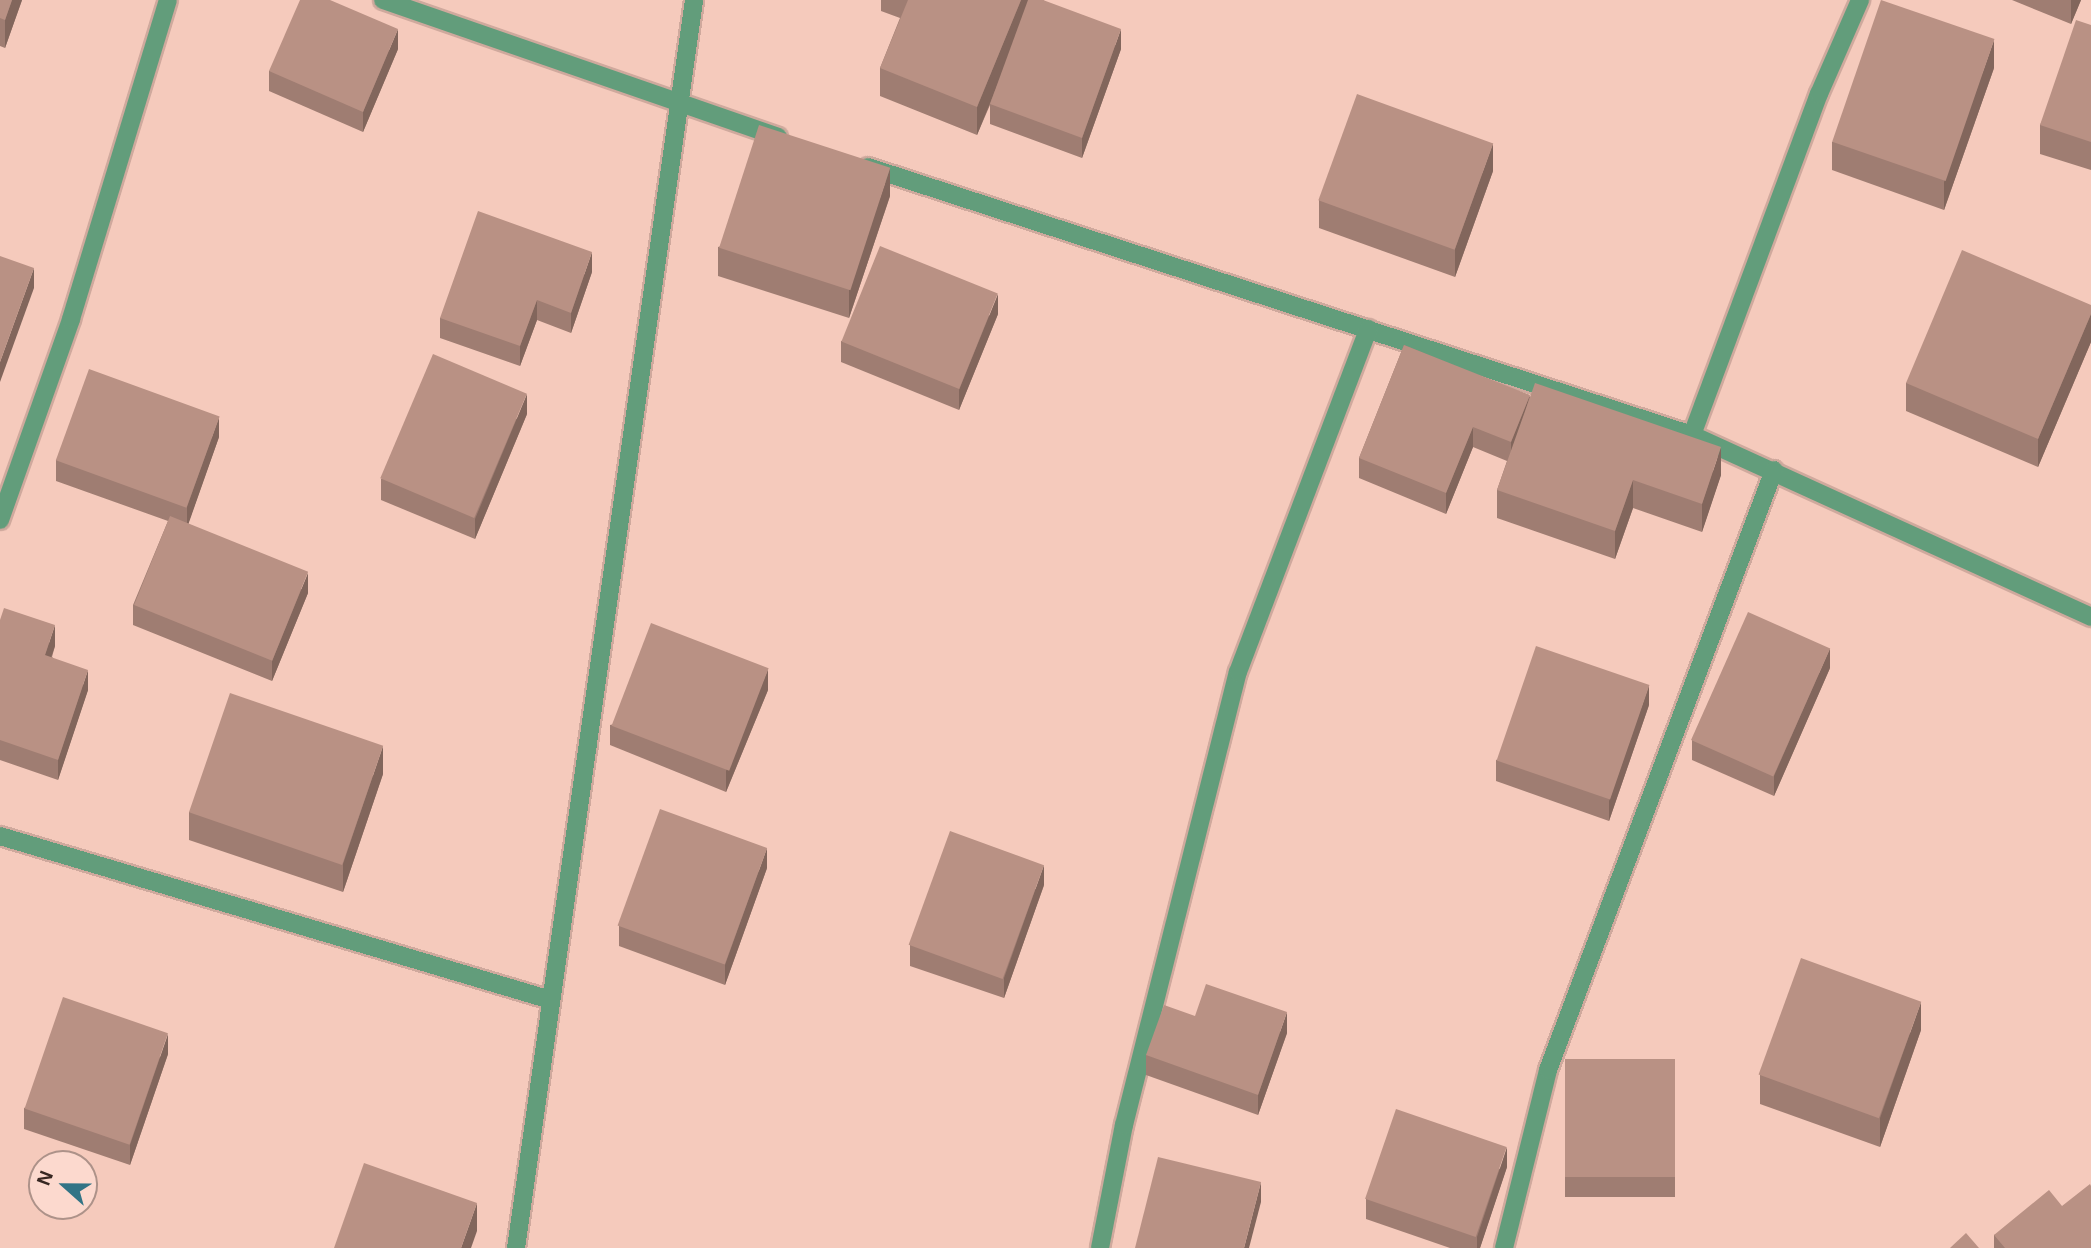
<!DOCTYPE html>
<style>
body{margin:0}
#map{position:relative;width:2091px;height:1248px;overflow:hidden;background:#f5cabc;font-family:Helvetica,sans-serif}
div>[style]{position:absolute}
.roads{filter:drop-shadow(2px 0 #cfa99d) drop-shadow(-2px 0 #cfa99d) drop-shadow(0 2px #cfa99d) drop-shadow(0 -2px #cfa99d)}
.minor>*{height:18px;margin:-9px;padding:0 9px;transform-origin:9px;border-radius:9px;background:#629d7b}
.wall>*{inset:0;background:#9f7d72;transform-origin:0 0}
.shaded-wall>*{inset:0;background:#82665c}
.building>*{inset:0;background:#b99184;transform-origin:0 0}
span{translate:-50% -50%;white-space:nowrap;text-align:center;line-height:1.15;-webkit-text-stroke:6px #fcd9ce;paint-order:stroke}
.north{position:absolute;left:28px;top:1150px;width:70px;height:70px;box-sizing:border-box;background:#fcd9ce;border:2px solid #ad9289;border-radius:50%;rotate:291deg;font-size:19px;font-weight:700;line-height:28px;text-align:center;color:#372722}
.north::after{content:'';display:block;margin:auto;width:24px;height:32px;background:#327486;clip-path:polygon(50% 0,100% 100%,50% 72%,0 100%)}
</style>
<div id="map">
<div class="roads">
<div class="minor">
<i style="left:383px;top:0;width:418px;rotate:19.1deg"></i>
<i style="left:868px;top:167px;width:866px;rotate:18.02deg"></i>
<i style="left:1692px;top:435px;width:439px;rotate:24.5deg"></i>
<i style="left:1692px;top:435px;width:364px;rotate:-69.6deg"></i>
<i style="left:1819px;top:94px;width:103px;rotate:-66.4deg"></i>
<i style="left:0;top:520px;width:213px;rotate:-70.5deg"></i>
<i style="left:71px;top:319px;width:333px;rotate:-73.1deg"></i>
<i style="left:0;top:836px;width:575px;rotate:16.58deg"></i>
<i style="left:516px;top:1248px;width:1261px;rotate:-81.88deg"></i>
<i style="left:1100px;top:1248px;width:125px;rotate:-79deg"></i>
<i style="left:1124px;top:1125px;width:467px;rotate:-75.9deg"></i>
<i style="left:1238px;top:672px;width:367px;rotate:-69.2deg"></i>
<i style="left:1504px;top:1248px;width:183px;rotate:-76.1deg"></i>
<i style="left:1548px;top:1070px;width:641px;rotate:-69.36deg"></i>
</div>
</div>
<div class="wall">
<i style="clip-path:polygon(0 0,22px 0,5px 48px,0 46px)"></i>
<i style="clip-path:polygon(881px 0,1043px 0,1121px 49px,1082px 158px,990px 124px,990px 105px,977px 135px,880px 96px,880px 68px,900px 18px,881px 11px)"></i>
<i style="clip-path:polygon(2012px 0,2081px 0,2071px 24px)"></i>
<i style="clip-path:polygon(2091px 25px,2091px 170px,2040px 154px,2040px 125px)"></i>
<i style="clip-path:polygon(398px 49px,363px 132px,269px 91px,269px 71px)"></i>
<i style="clip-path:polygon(1994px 68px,1944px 210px,1832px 170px,1832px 142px)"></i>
<i style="clip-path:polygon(1493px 171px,1455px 277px,1319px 228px,1319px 200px)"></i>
<i style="clip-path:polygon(890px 196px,849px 318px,718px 276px,718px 247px)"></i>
<i style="clip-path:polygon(592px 272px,571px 333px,537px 320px,520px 366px,440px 338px,440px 318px)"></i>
<i style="clip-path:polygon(2091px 305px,2091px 342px,2038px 467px,1906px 411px,1906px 383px)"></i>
<i style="clip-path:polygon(998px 314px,959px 410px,841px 362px,841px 341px)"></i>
<i style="clip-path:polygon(1404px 345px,1721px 475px,1702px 532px,1633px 508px,1615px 559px,1497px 518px,1497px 490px,1507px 461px,1473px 447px,1446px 514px,1359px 478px,1359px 458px)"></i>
<i style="clip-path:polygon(527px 414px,475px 539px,381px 500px,381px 479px)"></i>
<i style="clip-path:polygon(219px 437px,188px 524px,308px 593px,272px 681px,133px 625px,133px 605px,168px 521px,56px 481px,56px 460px)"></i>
<i style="clip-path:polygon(0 620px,55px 646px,52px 657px,88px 690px,58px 780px,0 760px)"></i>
<i style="clip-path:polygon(1830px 668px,1774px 796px,1692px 760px,1692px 740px)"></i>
<i style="clip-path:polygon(768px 690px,726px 792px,610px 745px,610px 725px)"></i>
<i style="clip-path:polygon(1649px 705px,1609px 821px,1496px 781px,1496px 760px)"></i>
<i style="clip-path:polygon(383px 774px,343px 892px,189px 840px,189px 812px)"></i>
<i style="clip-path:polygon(767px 868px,725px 985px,619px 946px,619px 926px)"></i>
<i style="clip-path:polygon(1044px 885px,1004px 998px,910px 966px,910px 945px)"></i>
<i style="clip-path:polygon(1195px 1016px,1287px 1033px,1258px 1115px,1146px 1075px,1146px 1055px)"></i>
<i style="clip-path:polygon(1921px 1030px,1880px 1147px,1760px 1104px,1760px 1075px)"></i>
<i style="clip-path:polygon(168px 1054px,130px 1165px,24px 1129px,24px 1108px)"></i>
<i style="left:1565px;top:1059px;width:110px;height:138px"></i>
<i style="clip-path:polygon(1507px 1167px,1480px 1248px,1450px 1248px,1366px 1219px,1366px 1199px)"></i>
<i style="clip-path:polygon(2062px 1206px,2091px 1248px,1994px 1248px,1994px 1235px)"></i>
</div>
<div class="shaded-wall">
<i style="clip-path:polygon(12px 0,22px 0,5px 48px,5px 20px)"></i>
<i style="clip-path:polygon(1021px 0,1032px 0,977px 135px,977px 107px)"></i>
<i style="clip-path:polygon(2071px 0,2081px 0,2071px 24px)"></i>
<i style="clip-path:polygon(398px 29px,398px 49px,363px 132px,363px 112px)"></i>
<i style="clip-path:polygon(1121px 29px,1121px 49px,1082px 158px,1082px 138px)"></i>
<i style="clip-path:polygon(1994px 40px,1994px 68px,1944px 210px,1944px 182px)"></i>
<i style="clip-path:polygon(1493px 143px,1493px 171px,1455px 277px,1455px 249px)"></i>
<i style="clip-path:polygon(890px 168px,890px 196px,849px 318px,849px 290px)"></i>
<i style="clip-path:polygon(592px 252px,592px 272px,571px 333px,571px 313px)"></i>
<i style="clip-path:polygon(34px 268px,34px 288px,0 382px,0 362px)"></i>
<i style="clip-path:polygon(998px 294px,998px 314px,959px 410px,959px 390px)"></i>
<i style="clip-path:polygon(537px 300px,537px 320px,520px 366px,520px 346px)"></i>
<i style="clip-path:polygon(2091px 314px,2091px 342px,2038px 467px,2038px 439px)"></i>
<i style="clip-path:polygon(527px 394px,527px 414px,475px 539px,475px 519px)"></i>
<i style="clip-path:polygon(1530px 395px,1511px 463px,1511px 442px)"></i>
<i style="clip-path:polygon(219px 417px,219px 437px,187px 528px,187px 507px)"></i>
<i style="clip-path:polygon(1473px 427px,1473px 447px,1446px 514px,1446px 493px)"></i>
<i style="clip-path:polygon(1721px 447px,1721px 475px,1702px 532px,1702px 504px)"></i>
<i style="clip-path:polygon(1633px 480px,1633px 508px,1615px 559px,1615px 531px)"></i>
<i style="clip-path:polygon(308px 573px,308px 593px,272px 681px,272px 661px)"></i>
<i style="clip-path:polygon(55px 625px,55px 646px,45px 675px,45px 655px)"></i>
<i style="clip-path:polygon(1830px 648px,1830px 668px,1774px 796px,1774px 776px)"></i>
<i style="clip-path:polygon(768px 669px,768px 690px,726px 792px,726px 771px)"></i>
<i style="clip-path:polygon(88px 670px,88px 690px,58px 780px,58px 760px)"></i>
<i style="clip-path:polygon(1649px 685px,1649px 705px,1609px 821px,1609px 801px)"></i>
<i style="clip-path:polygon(383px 746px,383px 774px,343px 892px,343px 864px)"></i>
<i style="clip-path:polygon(767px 848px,767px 868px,725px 985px,725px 965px)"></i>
<i style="clip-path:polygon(1044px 865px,1044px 885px,1004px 998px,1004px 978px)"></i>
<i style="clip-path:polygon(1921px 1002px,1921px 1030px,1880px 1147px,1880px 1118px)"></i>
<i style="clip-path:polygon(1287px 1012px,1287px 1033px,1258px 1115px,1258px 1095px)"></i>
<i style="clip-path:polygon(168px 1034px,168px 1054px,130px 1165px,130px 1145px)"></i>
<i style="clip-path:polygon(1507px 1147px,1507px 1167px,1480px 1248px,1477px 1248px,1477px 1237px)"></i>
<i style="clip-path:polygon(1261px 1182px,1261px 1202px,1249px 1248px,1244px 1248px)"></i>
<i style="clip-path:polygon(477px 1203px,477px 1231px,471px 1248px,461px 1248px)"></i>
</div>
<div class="building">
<i style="clip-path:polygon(0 0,12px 0,5px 20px,0 18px)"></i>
<i style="clip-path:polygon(300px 0,330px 0,398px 29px,363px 112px,269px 71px)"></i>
<i style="clip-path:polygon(908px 0,1021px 0,977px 107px,880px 68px)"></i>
<i style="clip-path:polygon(1028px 0,1043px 0,1121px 29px,1082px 138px,990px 104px)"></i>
<i style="left:1881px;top:0;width:120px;height:150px;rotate:19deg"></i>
<i style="clip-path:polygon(2076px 20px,2091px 25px,2091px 142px,2040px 125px)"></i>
<i style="left:1357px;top:94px;width:145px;height:113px;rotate:20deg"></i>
<i style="left:759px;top:125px;width:138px;height:129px;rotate:18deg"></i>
<i style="clip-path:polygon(478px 211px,592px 252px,571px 313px,537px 300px,520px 346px,440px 318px)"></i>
<i style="left:880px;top:246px;width:127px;height:103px;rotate:22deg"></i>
<i style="clip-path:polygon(1962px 250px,2091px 305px,2091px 314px,2038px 439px,1906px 383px)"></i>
<i style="clip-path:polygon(0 256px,34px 268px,0 362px)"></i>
<i style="clip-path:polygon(1404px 345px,1530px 395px,1511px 442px,1473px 427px,1446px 493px,1359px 458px)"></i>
<i style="left:433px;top:354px;width:102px;height:135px;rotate:23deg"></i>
<i style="left:89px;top:369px;width:139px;height:97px;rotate:20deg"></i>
<i style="clip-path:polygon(1535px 383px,1721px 447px,1702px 504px,1633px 480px,1615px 531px,1497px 490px)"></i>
<i style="left:170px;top:516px;width:149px;height:96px;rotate:22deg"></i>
<i style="clip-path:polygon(4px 608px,55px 625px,45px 655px,88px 670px,58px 760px,0 740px,0 620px)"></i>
<i style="left:1748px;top:612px;width:90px;height:140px;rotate:24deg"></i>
<i style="left:651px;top:623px;width:126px;height:110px;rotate:21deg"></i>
<i style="left:1536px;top:646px;width:120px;height:121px;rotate:19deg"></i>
<i style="left:230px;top:693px;width:162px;height:126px;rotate:19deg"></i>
<i style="left:660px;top:809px;width:114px;height:124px;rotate:20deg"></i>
<i style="left:950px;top:831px;width:100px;height:121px;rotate:20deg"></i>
<i style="left:1801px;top:958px;width:128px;height:124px;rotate:20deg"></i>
<i style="clip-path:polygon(1206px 984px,1287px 1012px,1258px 1095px,1146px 1055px,1164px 1005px,1195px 1016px)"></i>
<i style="left:63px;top:997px;width:111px;height:118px;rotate:19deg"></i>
<i style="left:1565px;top:1059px;width:110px;height:118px"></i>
<i style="left:1396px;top:1109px;width:117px;height:95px;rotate:19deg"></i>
<i style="clip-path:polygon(1158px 1157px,1261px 1182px,1244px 1248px,1135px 1248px)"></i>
<i style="clip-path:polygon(364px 1163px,477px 1203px,461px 1248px,334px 1248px)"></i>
<i style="clip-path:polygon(2090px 1184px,2091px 1186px,2091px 1248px,2005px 1248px,1994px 1235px,2049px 1190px,2062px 1206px)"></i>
<i style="clip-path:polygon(1966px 1233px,1979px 1248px,1950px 1248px)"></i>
</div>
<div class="north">N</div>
</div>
